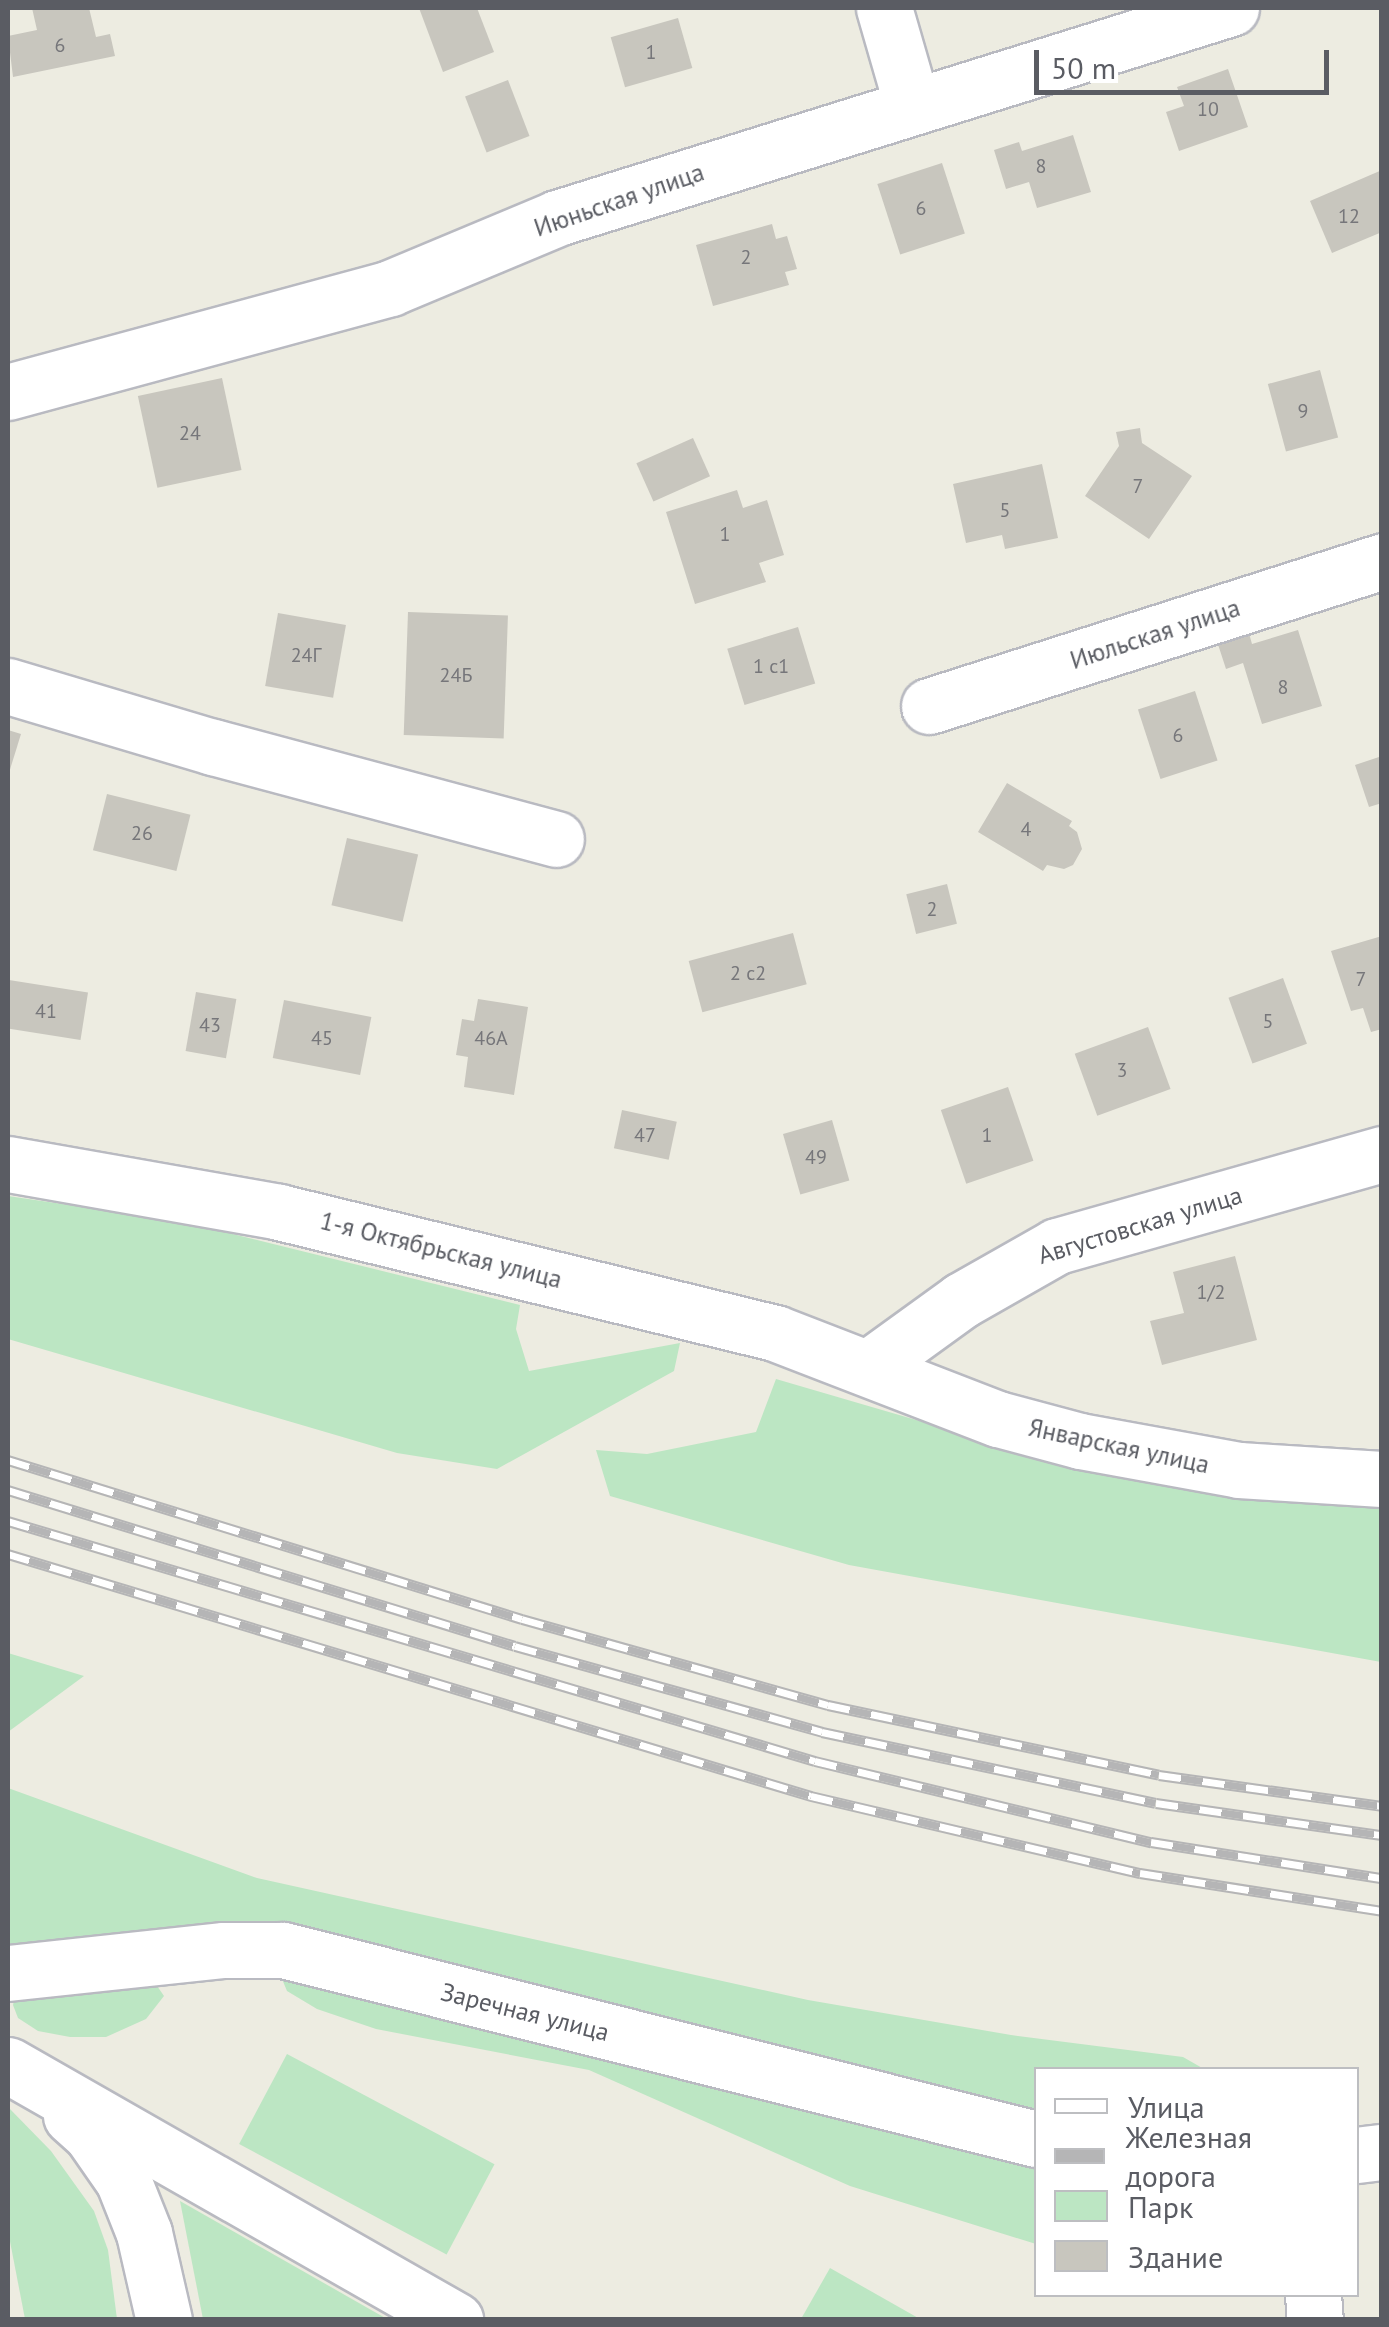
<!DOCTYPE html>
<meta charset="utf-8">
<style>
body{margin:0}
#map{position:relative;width:1389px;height:2327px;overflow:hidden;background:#edece1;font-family:"PT Sans",sans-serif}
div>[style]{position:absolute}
.green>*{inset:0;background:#bce6c3;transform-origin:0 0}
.building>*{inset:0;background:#c8c6be;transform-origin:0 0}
.roads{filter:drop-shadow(2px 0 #b9bac1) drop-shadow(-2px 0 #b9bac1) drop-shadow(0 2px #b9bac1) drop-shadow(0 -2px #b9bac1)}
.minor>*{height:55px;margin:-27.5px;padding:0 27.5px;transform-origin:27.5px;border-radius:27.5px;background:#fff}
.rail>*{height:11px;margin-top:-5.5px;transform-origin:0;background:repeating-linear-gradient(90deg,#fff 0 22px,#b5b5b6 0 44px);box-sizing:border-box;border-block:2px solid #b5b5b6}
span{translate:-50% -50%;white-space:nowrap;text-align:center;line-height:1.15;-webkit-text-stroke:8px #fff;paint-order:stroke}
.number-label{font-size:20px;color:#76767a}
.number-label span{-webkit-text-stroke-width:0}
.street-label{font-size:25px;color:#5a5c63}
.frame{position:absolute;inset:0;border:10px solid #5a5c63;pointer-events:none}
.legend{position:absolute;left:1034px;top:2067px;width:325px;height:230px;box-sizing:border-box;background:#fff;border:2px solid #bdbec1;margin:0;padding:12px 18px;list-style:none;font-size:30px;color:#5a5c63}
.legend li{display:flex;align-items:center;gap:20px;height:50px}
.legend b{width:50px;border:2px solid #bdbec1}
.scale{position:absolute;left:1034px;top:50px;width:295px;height:45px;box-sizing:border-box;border:5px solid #5a5c63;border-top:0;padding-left:12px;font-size:30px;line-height:35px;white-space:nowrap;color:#5a5c63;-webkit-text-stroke:8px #fff;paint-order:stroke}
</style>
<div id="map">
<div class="green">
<i style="clip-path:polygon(8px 1196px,184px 1222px,520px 1305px,516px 1329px,529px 1371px,680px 1343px,674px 1371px,497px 1469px,397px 1453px,8px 1339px)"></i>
<i style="clip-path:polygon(776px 1379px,1046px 1458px,1381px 1500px,1381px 1662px,849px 1565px,610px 1496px,596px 1450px,647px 1454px,756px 1432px)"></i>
<i style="clip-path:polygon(8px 1653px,84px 1676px,8px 1732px)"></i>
<i style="clip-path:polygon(8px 1788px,257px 1878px,808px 2000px,1011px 2035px,1183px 2057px,1204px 2069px,1036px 2070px,1036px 2115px,363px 1960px,8px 1952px)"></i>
<i style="clip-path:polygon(291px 1968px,1036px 2152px,1036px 2244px,850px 2186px,589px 2070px,376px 2029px,317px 2009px,287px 1991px,282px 1979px)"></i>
<i style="clip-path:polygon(151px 1977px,164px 1996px,146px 2019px,106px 2037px,70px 2037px,38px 2031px,18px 2018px,13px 2005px,16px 1992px)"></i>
<i style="left:287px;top:2054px;width:235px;height:102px;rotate:28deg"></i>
<i style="clip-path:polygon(8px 2107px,51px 2151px,94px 2211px,108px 2250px,117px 2319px,25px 2319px,8px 2231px)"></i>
<i style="clip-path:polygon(180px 2201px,387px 2319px,203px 2319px)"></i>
<i style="clip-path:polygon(830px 2268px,920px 2319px,801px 2319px)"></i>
</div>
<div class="building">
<i style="clip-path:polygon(32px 8px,89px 8px,96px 37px,110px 34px,115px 56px,13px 77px,8px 36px,37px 30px)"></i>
<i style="clip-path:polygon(419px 8px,477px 8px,494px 52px,443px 72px)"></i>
<i style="left:678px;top:18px;width:52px;height:70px;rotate:74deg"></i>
<i style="clip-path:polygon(1228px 69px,1248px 127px,1179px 151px,1166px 112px,1184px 106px,1177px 87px)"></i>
<i style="left:508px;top:80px;width:60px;height:46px;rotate:69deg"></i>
<i style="clip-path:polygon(1073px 135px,1091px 192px,1037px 208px,1029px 182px,1006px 189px,994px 150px,1019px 142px,1022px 151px)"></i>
<i style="left:942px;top:163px;width:74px;height:68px;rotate:72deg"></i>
<i style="clip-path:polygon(1382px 170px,1382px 232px,1332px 253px,1310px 201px)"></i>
<i style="clip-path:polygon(772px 224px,776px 239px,787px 236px,797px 269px,785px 272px,789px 285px,713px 306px,696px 245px)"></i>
<i style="left:1320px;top:370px;width:70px;height:54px;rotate:75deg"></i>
<i style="left:222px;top:378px;width:94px;height:86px;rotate:78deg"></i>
<i style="clip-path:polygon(1140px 428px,1142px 443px,1192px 476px,1149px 539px,1085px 496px,1119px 446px,1116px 432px)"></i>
<i style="left:693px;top:438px;width:42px;height:62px;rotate:66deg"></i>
<i style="clip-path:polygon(1042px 464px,1058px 538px,1005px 549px,1002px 535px,966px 543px,953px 484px)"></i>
<i style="clip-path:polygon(737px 490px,743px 508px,767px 500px,784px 555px,759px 563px,766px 582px,695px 604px,666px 512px)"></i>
<i style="left:408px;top:612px;width:100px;height:123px;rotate:2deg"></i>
<i style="left:278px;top:613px;width:69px;height:74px;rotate:10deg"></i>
<i style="clip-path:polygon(1245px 619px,1252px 644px,1298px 630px,1322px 706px,1262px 724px,1243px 663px,1226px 669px,1213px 629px)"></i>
<i style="left:798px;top:627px;width:59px;height:74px;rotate:73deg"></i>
<i style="left:1195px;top:691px;width:73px;height:60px;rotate:72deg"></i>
<i style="clip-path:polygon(8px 730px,21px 734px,8px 776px)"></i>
<i style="clip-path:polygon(1382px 756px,1382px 803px,1369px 807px,1355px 765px)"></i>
<i style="clip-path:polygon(1007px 783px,1072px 821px,1069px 826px,1077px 832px,1082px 849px,1073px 865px,1064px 869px,1047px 865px,1043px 871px,978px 832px)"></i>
<i style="left:107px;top:794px;width:86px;height:58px;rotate:14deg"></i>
<i style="left:347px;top:838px;width:73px;height:69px;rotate:13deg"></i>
<i style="left:947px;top:884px;width:41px;height:42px;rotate:76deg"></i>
<i style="left:793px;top:933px;width:53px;height:108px;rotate:75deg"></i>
<i style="clip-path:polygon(1382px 936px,1382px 1029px,1371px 1032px,1363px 1008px,1351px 1011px,1331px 951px)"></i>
<i style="left:1283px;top:978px;width:70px;height:58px;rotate:70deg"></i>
<i style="left:9px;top:980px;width:80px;height:48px;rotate:9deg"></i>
<i style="left:196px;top:992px;width:41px;height:60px;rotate:10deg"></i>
<i style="clip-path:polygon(478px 999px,528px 1007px,514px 1095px,464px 1087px,468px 1057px,456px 1055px,462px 1019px,474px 1021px)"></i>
<i style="left:284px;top:1000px;width:89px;height:59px;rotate:11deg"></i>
<i style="left:1148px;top:1027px;width:66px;height:78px;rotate:70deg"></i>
<i style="left:1008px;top:1087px;width:78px;height:71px;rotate:71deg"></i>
<i style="left:622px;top:1110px;width:56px;height:39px;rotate:12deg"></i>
<i style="left:832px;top:1120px;width:63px;height:51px;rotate:74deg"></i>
<i style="clip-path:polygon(1235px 1256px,1257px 1340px,1162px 1365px,1150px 1321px,1184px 1313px,1173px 1272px)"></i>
</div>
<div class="roads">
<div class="minor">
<i style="left:884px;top:8px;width:101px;rotate:73.9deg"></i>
<i style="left:8px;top:392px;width:396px;rotate:-15.2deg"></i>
<i style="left:390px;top:288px;width:181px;rotate:-22.7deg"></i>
<i style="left:557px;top:218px;width:706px;rotate:-17.31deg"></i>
<i style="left:8px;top:686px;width:214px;rotate:16.6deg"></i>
<i style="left:213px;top:747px;width:355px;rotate:15deg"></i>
<i style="left:929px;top:706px;width:476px;rotate:-17.7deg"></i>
<i style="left:8px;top:1164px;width:275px;rotate:10deg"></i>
<i style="left:279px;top:1212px;width:511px;rotate:13.71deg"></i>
<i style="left:775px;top:1333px;width:239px;rotate:21.1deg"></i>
<i style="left:998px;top:1419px;width:85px;rotate:15deg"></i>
<i style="left:1080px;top:1441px;width:162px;rotate:10.3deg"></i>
<i style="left:1239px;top:1470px;width:143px;rotate:3.6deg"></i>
<i style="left:868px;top:1368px;width:116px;rotate:-35.9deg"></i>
<i style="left:962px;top:1300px;width:109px;rotate:-29.6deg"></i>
<i style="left:1057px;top:1246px;width:338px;rotate:-15.8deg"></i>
<i style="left:8px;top:1973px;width:217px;rotate:-6.1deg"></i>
<i style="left:224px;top:1950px;width:59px"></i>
<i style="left:283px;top:1950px;width:776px;rotate:14.09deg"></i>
<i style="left:8px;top:2065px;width:515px;rotate:29.7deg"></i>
<i style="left:71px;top:2116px;width:27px;rotate:42deg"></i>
<i style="left:91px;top:2134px;width:56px;rotate:55.2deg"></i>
<i style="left:123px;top:2180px;width:57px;rotate:68.4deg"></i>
<i style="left:144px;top:2233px;width:89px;rotate:77.1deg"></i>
<i style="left:1356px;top:2155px;width:26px;rotate:-7deg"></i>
<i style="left:1313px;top:2294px;width:26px;rotate:86deg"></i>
</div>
</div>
<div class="rail">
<i style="left:8px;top:1460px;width:538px;rotate:17.19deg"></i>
<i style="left:522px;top:1619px;width:318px;rotate:15.7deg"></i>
<i style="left:828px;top:1705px;width:338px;rotate:11.9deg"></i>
<i style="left:1159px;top:1775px;width:225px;rotate:7.9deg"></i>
<i style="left:8px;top:1490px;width:530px;rotate:17.1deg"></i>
<i style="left:515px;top:1646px;width:319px;rotate:15.6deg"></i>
<i style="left:822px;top:1732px;width:341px;rotate:12deg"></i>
<i style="left:1156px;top:1803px;width:228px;rotate:8.1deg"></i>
<i style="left:8px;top:1521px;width:842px;rotate:16.56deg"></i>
<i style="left:815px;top:1761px;width:346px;rotate:13.6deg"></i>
<i style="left:1151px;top:1842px;width:234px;rotate:8.9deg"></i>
<i style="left:8px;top:1554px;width:839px;rotate:16.77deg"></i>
<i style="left:811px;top:1796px;width:338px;rotate:13.2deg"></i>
<i style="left:1140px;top:1873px;width:245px;rotate:8.9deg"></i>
</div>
<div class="number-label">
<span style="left:60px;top:45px">6</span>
<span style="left:651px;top:52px">1</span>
<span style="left:1208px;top:109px">10</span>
<span style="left:1041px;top:166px">8</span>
<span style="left:921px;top:208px">6</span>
<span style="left:1349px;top:216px">12</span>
<span style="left:746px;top:257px">2</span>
<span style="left:1303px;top:411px">9</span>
<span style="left:190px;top:433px">24</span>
<span style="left:1138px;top:486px">7</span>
<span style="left:1005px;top:510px">5</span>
<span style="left:725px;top:534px">1</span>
<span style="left:306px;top:655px">24Г</span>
<span style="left:771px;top:666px">1 с1</span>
<span style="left:456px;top:675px">24Б</span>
<span style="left:1283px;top:687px">8</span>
<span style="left:1178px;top:735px">6</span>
<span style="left:1026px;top:829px">4</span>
<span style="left:142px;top:833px">26</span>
<span style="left:932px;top:909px">2</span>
<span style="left:748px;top:973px">2 с2</span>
<span style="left:1361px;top:979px">7</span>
<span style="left:46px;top:1011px">41</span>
<span style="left:1268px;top:1021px">5</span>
<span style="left:210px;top:1025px">43</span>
<span style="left:322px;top:1038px">45</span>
<span style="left:491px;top:1038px">46А</span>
<span style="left:1122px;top:1070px">3</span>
<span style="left:645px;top:1135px">47</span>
<span style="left:987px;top:1135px">1</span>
<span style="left:816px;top:1157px">49</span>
<span style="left:1211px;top:1292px">1/2</span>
</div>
<div class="street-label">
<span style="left:619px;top:200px;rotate:-19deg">Июньская улица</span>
<span style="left:1155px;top:634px;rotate:-18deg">Июльская улица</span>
<span style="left:1140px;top:1225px;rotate:-17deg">Августовская улица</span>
<span style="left:441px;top:1250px;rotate:14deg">1-я Октябрьская улица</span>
<span style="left:1119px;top:1446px;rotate:12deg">Январская улица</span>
<span style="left:525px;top:2012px;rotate:14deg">Заречная улица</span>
</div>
<div class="frame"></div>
<ul class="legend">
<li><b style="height:12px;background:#fff"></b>Улица</li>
<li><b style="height:12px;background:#b5b5b6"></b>Железная дорога</li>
<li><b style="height:28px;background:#bce6c3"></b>Парк</li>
<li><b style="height:28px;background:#c8c6be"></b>Здание</li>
</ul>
<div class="scale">50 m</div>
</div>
